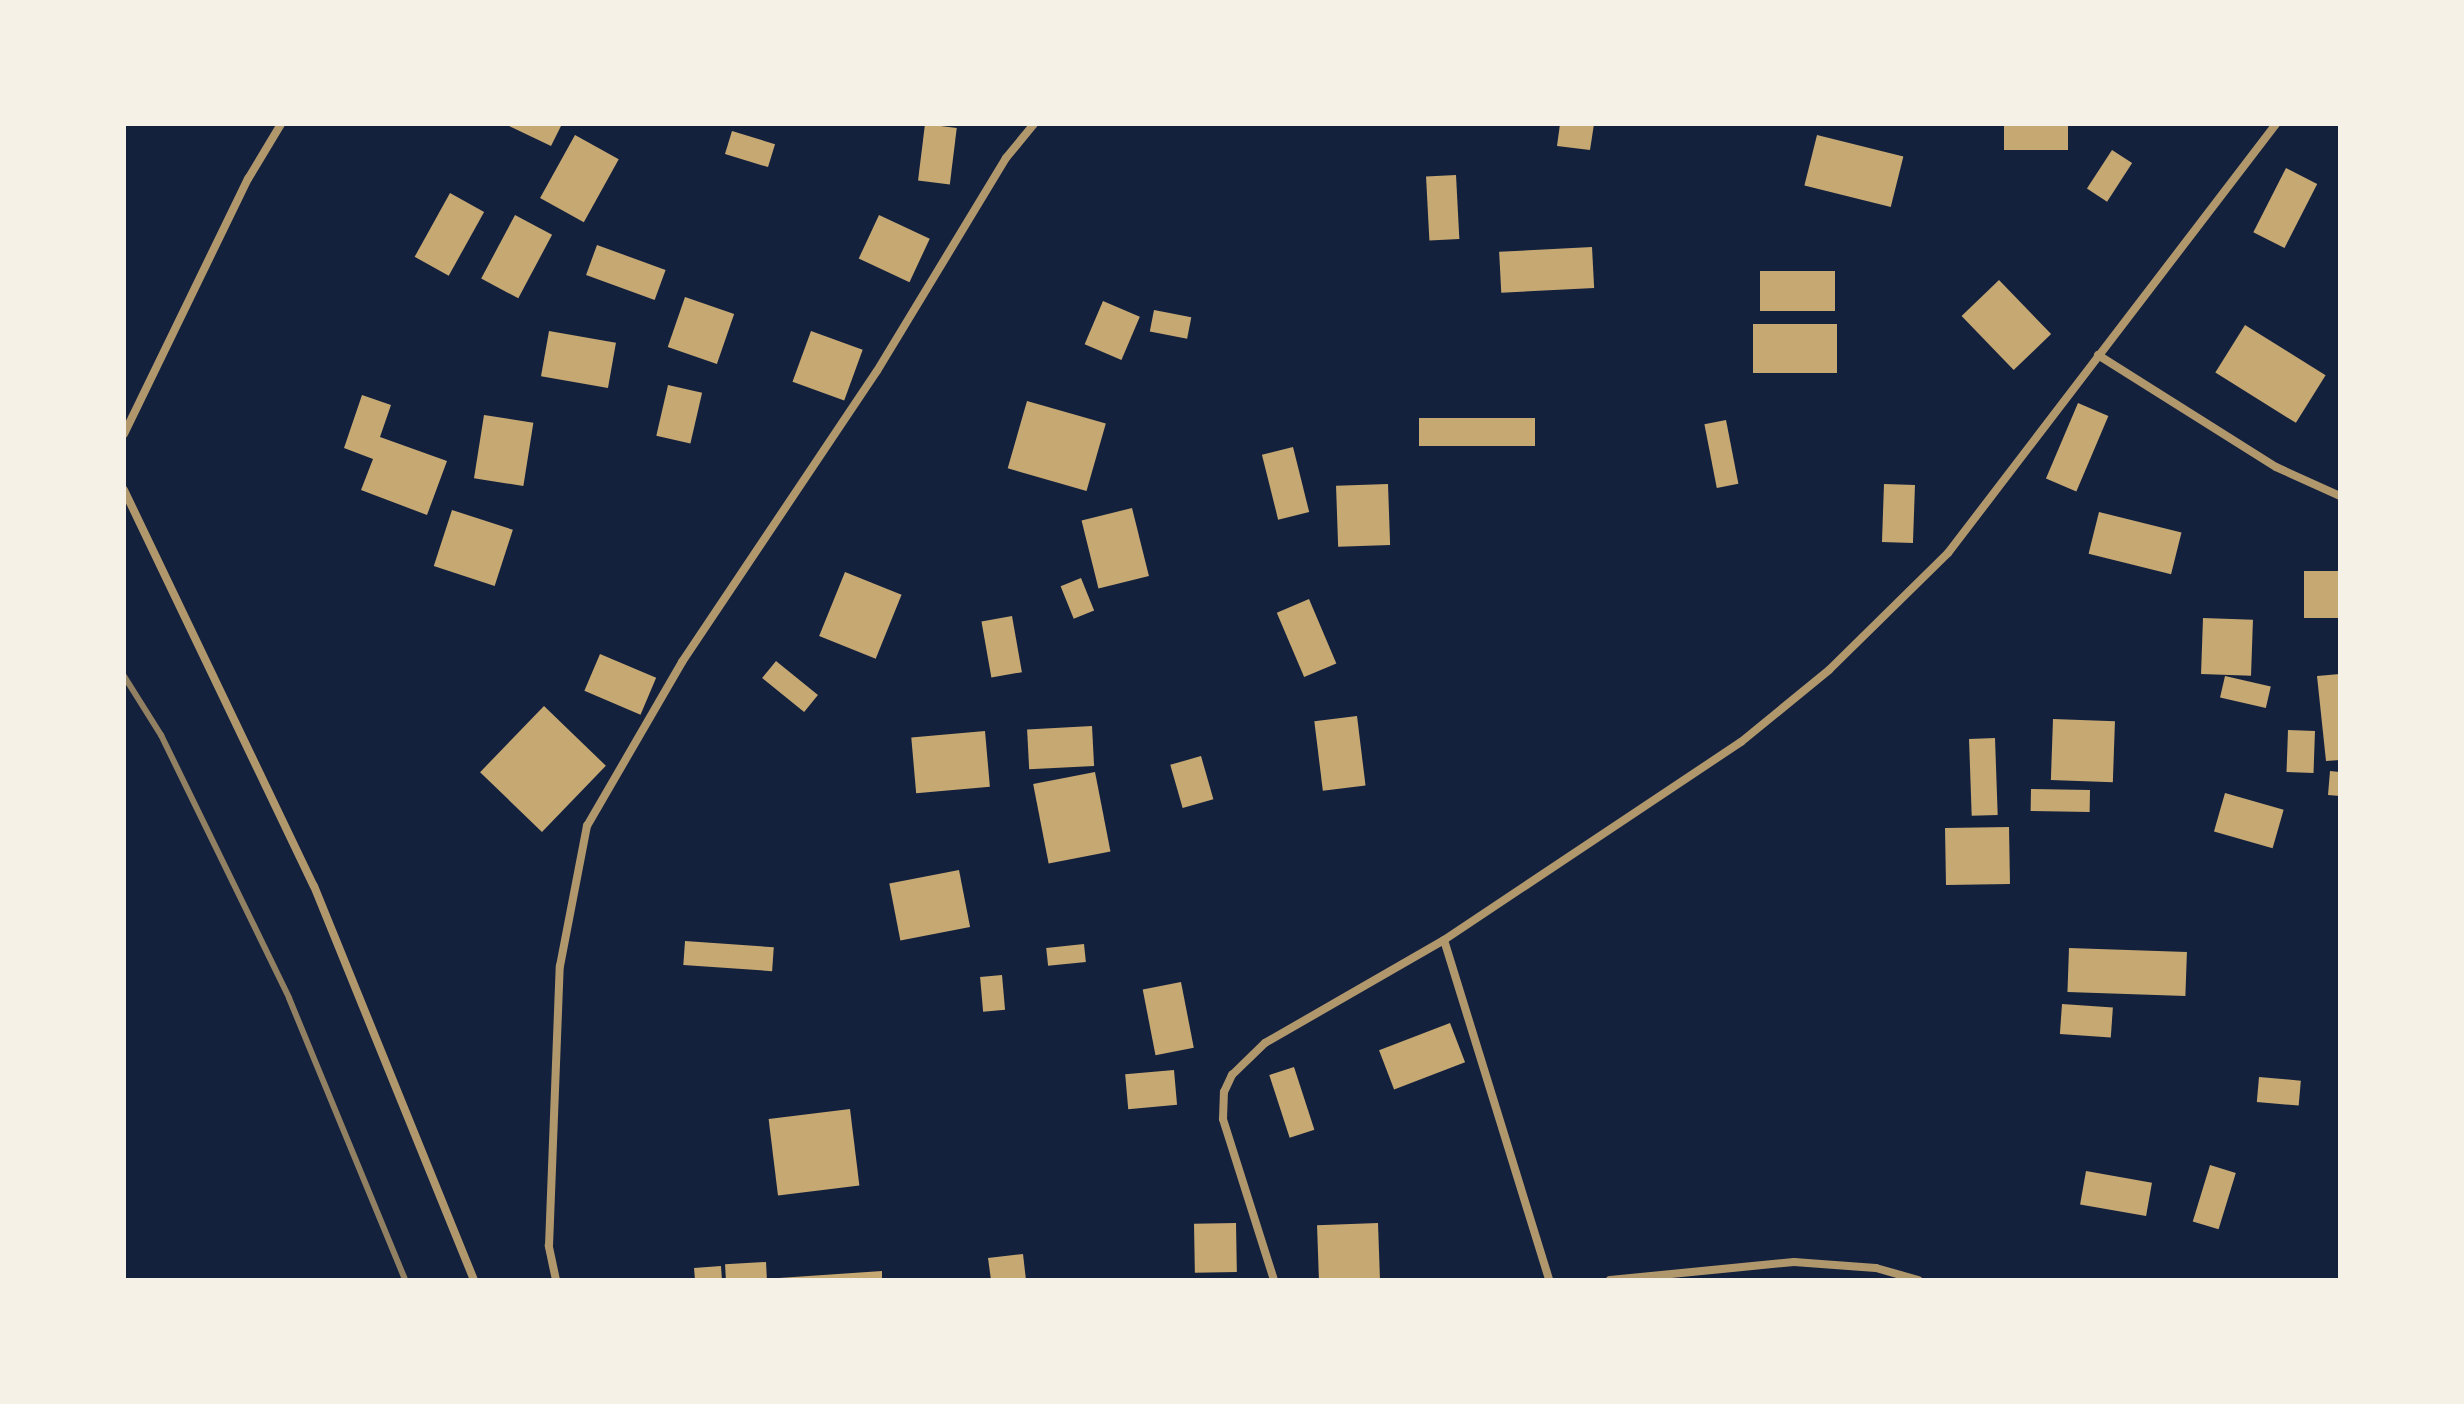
<!DOCTYPE html>
<style>
body{margin:0}
#map{position:relative;width:2464px;height:1404px;overflow:hidden;background:#14213d;font-family:Barlow,sans-serif}
div>[style]{position:absolute}
.building>*{inset:0;background:#c6a872;transform-origin:0 0}
.minor>*{height:8px;margin:-4px;padding:0 4px;transform-origin:4px;border-radius:4px;background:#b1986c}
.rail>*{height:6px;margin:-3px;padding:0 3px;transform-origin:3px;border-radius:3px;background:#918062}
span{translate:-50% -50%;white-space:nowrap;text-align:center;line-height:1.15;-webkit-text-stroke:6px #f6f1e7;paint-order:stroke}
.frame{position:absolute;inset:0;border:126px solid #f6f1e7;pointer-events:none}
</style>
<div id="map">
<div class="building">
<i style="clip-path:polygon(505px 124px,562px 124px,551px 146px)"></i>
<i style="left:925px;top:124px;width:32px;height:57px;rotate:7deg"></i>
<i style="clip-path:polygon(1560px 124px,1594px 124px,1590px 150px,1557px 146px)"></i>
<i style="left:2004px;top:124px;width:64px;height:26px"></i>
<i style="left:732px;top:131px;width:45px;height:24px;rotate:17deg"></i>
<i style="left:575px;top:135px;width:50px;height:72px;rotate:29deg"></i>
<i style="left:1817px;top:135px;width:89px;height:52px;rotate:14deg"></i>
<i style="left:2112px;top:150px;width:24px;height:46px;rotate:33deg"></i>
<i style="left:2286px;top:168px;width:35px;height:72px;rotate:27deg"></i>
<i style="left:1456px;top:175px;width:64px;height:30px;rotate:87deg"></i>
<i style="left:450px;top:193px;width:39px;height:73px;rotate:29deg"></i>
<i style="left:515px;top:215px;width:42px;height:72px;rotate:28deg"></i>
<i style="left:879px;top:215px;width:56px;height:48px;rotate:25deg"></i>
<i style="left:597px;top:245px;width:73px;height:32px;rotate:20deg"></i>
<i style="left:1592px;top:247px;width:41px;height:93px;rotate:87deg"></i>
<i style="left:1835px;top:271px;width:40px;height:75px;rotate:90deg"></i>
<i style="left:1999px;top:280px;width:75px;height:52px;rotate:46deg"></i>
<i style="left:685px;top:297px;width:52px;height:53px;rotate:19deg"></i>
<i style="left:1103px;top:301px;width:40px;height:47px;rotate:23deg"></i>
<i style="left:1154px;top:310px;width:38px;height:22px;rotate:11deg"></i>
<i style="left:1837px;top:324px;width:49px;height:84px;rotate:90deg"></i>
<i style="left:2245px;top:325px;width:95px;height:56px;rotate:32deg"></i>
<i style="left:549px;top:331px;width:68px;height:46px;rotate:10deg"></i>
<i style="left:811px;top:331px;width:55px;height:54px;rotate:20deg"></i>
<i style="left:668px;top:385px;width:35px;height:52px;rotate:13deg"></i>
<i style="clip-path:polygon(362px 395px,391px 405px,380px 437px,447px 461px,427px 515px,361px 490px,373px 459px,344px 448px)"></i>
<i style="left:1027px;top:401px;width:82px;height:70px;rotate:16deg"></i>
<i style="left:2078px;top:403px;width:33px;height:82px;rotate:23deg"></i>
<i style="left:484px;top:415px;width:50px;height:64px;rotate:9deg"></i>
<i style="left:1535px;top:418px;width:28px;height:116px;rotate:90deg"></i>
<i style="left:1726px;top:420px;width:65px;height:22px;rotate:79deg"></i>
<i style="left:1293px;top:447px;width:67px;height:32px;rotate:76deg"></i>
<i style="left:1388px;top:484px;width:61px;height:52px;rotate:88deg"></i>
<i style="left:1884px;top:484px;width:31px;height:58px;rotate:2deg"></i>
<i style="left:1132px;top:508px;width:70px;height:52px;rotate:76deg"></i>
<i style="left:452px;top:510px;width:64px;height:59px;rotate:18deg"></i>
<i style="left:2099px;top:512px;width:85px;height:43px;rotate:14deg"></i>
<i style="left:2340px;top:571px;width:47px;height:36px;rotate:90deg"></i>
<i style="left:845px;top:572px;width:61px;height:69px;rotate:22deg"></i>
<i style="left:1081px;top:578px;width:35px;height:22px;rotate:68deg"></i>
<i style="left:1309px;top:599px;width:70px;height:35px;rotate:67deg"></i>
<i style="left:1012px;top:616px;width:57px;height:31px;rotate:80deg"></i>
<i style="left:2203px;top:618px;width:50px;height:56px;rotate:2deg"></i>
<i style="left:600px;top:654px;width:61px;height:40px;rotate:23deg"></i>
<i style="left:776px;top:661px;width:54px;height:22px;rotate:39deg"></i>
<i style="clip-path:polygon(2340px 674px,2340px 760px,2326px 761px,2317px 676px)"></i>
<i style="left:2225px;top:676px;width:47px;height:22px;rotate:13deg"></i>
<i style="left:544px;top:706px;width:86px;height:92px;rotate:44deg"></i>
<i style="left:1357px;top:716px;width:70px;height:43px;rotate:83deg"></i>
<i style="left:2053px;top:719px;width:62px;height:61px;rotate:2deg"></i>
<i style="left:1092px;top:726px;width:40px;height:65px;rotate:87deg"></i>
<i style="left:2288px;top:730px;width:27px;height:42px;rotate:2deg"></i>
<i style="left:985px;top:731px;width:56px;height:74px;rotate:85deg"></i>
<i style="left:1995px;top:738px;width:77px;height:26px;rotate:88deg"></i>
<i style="left:1201px;top:756px;width:45px;height:32px;rotate:74deg"></i>
<i style="clip-path:polygon(2330px 771px,2340px 772px,2340px 796px,2328px 795px)"></i>
<i style="left:1095px;top:772px;width:81px;height:63px;rotate:79deg"></i>
<i style="left:2031px;top:789px;width:59px;height:22px;rotate:1deg"></i>
<i style="left:2225px;top:793px;width:61px;height:40px;rotate:16deg"></i>
<i style="left:2009px;top:827px;width:57px;height:64px;rotate:89deg"></i>
<i style="left:959px;top:870px;width:58px;height:71px;rotate:79deg"></i>
<i style="left:685px;top:941px;width:89px;height:24px;rotate:4deg"></i>
<i style="left:1084px;top:944px;width:18px;height:38px;rotate:84deg"></i>
<i style="left:2069px;top:948px;width:118px;height:44px;rotate:2deg"></i>
<i style="left:1002px;top:975px;width:35px;height:22px;rotate:85deg"></i>
<i style="left:1181px;top:982px;width:67px;height:39px;rotate:79deg"></i>
<i style="left:2062px;top:1004px;width:51px;height:30px;rotate:4deg"></i>
<i style="left:1450px;top:1023px;width:42px;height:76px;rotate:69deg"></i>
<i style="left:1294px;top:1067px;width:66px;height:26px;rotate:72deg"></i>
<i style="left:1174px;top:1070px;width:35px;height:49px;rotate:85deg"></i>
<i style="left:2259px;top:1077px;width:42px;height:25px;rotate:5deg"></i>
<i style="left:850px;top:1109px;width:77px;height:82px;rotate:83deg"></i>
<i style="left:2210px;top:1165px;width:27px;height:59px;rotate:17deg"></i>
<i style="left:2086px;top:1171px;width:67px;height:34px;rotate:10deg"></i>
<i style="left:1236px;top:1223px;width:49px;height:42px;rotate:89deg"></i>
<i style="left:1378px;top:1223px;width:57px;height:61px;rotate:88deg"></i>
<i style="clip-path:polygon(1023px 1254px,1026px 1280px,991px 1280px,988px 1258px)"></i>
<i style="left:766px;top:1262px;width:18px;height:41px;rotate:87deg"></i>
<i style="clip-path:polygon(721px 1266px,722px 1280px,695px 1280px,694px 1268px)"></i>
<i style="clip-path:polygon(882px 1271px,882px 1280px,779px 1280px,779px 1278px)"></i>
</div>
<div class="minor">
<i style="left:2098px;top:355px;width:210px;rotate:32.2deg"></i>
<i style="left:2276px;top:467px;width:70px;rotate:24.4deg"></i>
<i style="left:124px;top:434px;width:284px;rotate:-64.1deg"></i>
<i style="left:248px;top:179px;width:64px;rotate:-59deg"></i>
<i style="left:124px;top:490px;width:439px;rotate:64.4deg"></i>
<i style="left:314px;top:886px;width:425px;rotate:67.9deg"></i>
<i style="left:1444px;top:940px;width:356px;rotate:72.8deg"></i>
<i style="left:556px;top:1280px;width:35px;rotate:-102deg"></i>
<i style="left:549px;top:1246px;width:280px;rotate:-87.8deg"></i>
<i style="left:560px;top:966px;width:143px;rotate:-79.1deg"></i>
<i style="left:587px;top:826px;width:190px;rotate:-59.9deg"></i>
<i style="left:682px;top:662px;width:350px;rotate:-56.2deg"></i>
<i style="left:877px;top:371px;width:249px;rotate:-58.8deg"></i>
<i style="left:1006px;top:158px;width:44px;rotate:-50.5deg"></i>
<i style="left:1274px;top:1280px;width:169px;rotate:-107.6deg"></i>
<i style="left:1223px;top:1119px;width:27px;rotate:-88deg"></i>
<i style="left:1224px;top:1092px;width:19px;rotate:-65deg"></i>
<i style="left:1232px;top:1075px;width:46px;rotate:-44.1deg"></i>
<i style="left:1265px;top:1043px;width:207px;rotate:-29.9deg"></i>
<i style="left:1444px;top:940px;width:357px;rotate:-33.7deg"></i>
<i style="left:1741px;top:742px;width:114px;rotate:-39.3deg"></i>
<i style="left:1829px;top:670px;width:167px;rotate:-44.5deg"></i>
<i style="left:1948px;top:553px;width:540px;rotate:-52.6deg"></i>
<i style="left:1610px;top:1280px;width:185px;rotate:-5.6deg"></i>
<i style="left:1794px;top:1262px;width:82px;rotate:4.2deg"></i>
<i style="left:1876px;top:1268px;width:44px;rotate:15.9deg"></i>
</div>
<div class="rail">
<i style="left:124px;top:676px;width:70px;rotate:57.9deg"></i>
<i style="left:161px;top:735px;width:292px;rotate:64deg"></i>
<i style="left:289px;top:998px;width:305px;rotate:67.6deg"></i>
</div>
<div class="frame"></div>
</div>
